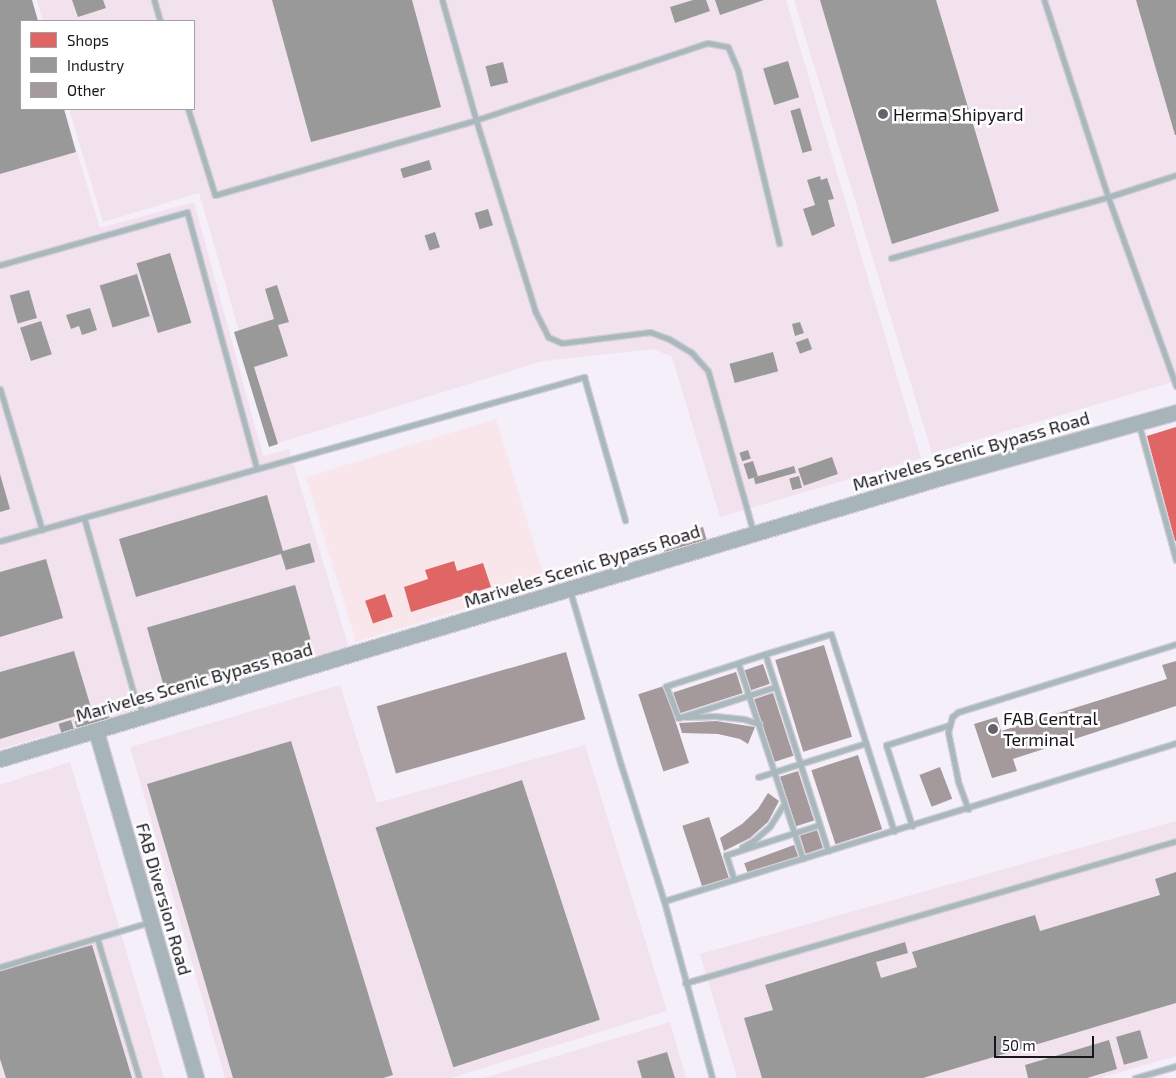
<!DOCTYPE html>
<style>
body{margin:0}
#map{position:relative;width:1176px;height:1078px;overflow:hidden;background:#f5effa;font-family:"Exo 2",sans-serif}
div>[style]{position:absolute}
.commercial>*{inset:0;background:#f8e6ea;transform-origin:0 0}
.industrial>*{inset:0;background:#f2e2ed}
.shops>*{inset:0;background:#e06666;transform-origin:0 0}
.industry>*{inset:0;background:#999;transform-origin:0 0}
.building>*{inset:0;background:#a49a9b;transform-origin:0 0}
.roads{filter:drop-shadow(1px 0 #d2cdd6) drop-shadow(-1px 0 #d2cdd6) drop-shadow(0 1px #d2cdd6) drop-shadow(0 -1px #d2cdd6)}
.lane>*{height:5px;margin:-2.5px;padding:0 2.5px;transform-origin:2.5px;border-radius:2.5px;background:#a9b8bc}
.secondary>*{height:15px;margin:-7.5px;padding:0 7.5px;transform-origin:7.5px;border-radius:7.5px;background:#a7b5bb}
.dots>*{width:14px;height:14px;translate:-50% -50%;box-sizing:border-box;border:2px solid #fff;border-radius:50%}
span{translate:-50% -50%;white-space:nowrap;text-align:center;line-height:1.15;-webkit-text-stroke:5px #fff;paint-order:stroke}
.poi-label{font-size:18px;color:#19151d}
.left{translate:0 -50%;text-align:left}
.street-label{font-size:18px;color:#19151d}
.legend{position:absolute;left:20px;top:20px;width:175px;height:90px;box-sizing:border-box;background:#fff;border:1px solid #a3a1a5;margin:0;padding:6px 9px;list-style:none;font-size:15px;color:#19151d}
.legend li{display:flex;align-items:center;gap:10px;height:25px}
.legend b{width:25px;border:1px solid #a3a1a5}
.scale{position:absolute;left:994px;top:1036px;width:100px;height:22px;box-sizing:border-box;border:2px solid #19151d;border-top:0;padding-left:6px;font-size:15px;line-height:18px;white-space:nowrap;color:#19151d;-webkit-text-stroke:4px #fff;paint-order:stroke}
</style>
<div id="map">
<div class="commercial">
<i style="left:496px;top:419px;width:172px;height:199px;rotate:73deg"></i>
</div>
<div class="industrial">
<i style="clip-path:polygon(0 0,32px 0,38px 21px,21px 21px,21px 109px,64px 109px,100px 228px,194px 202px,263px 456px,289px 449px,349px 648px,0 749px)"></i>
<i style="clip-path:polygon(37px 0,786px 0,921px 458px,720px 517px,672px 357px,653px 349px,543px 361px,272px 445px,199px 193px,103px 222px,69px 109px,194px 109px,194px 21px,43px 21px)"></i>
<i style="clip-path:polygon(794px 0,1176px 0,1176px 381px,932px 453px)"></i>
<i style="clip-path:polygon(340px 685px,377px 803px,585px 745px,667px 1011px,451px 1078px,225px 1078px,130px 747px)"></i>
<i style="clip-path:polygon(70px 762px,164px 1078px,0 1078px,0 785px)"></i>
<i style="clip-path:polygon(1176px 821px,1176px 1056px,1100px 1078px,737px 1078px,700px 954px)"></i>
<i style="clip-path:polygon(670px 1022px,686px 1078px,483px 1078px)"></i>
</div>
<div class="shops">
<i style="clip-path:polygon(1176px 427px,1176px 541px,1175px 541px,1147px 436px)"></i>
<i style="clip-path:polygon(454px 561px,457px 571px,483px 563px,491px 587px,411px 612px,404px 587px,428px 579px,425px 570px)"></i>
<i style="left:385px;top:594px;width:24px;height:21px;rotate:71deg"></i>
</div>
<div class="industry">
<i style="clip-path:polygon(0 0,32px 0,38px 21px,21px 21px,21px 109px,64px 109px,76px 152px,0 174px)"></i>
<i style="clip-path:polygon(72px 0,103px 0,106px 8px,78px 17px)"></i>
<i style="clip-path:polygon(272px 0,412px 0,441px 107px,311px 142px)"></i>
<i style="clip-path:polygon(693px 0,706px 0,710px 11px,675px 23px,670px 7px)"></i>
<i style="clip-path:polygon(715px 0,764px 0,720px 15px)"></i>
<i style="clip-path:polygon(820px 0,936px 0,999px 211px,892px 244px)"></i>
<i style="clip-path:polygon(1136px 0,1176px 0,1176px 135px,1175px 135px)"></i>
<i style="left:788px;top:61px;width:38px;height:26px;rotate:73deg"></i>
<i style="left:503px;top:62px;width:21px;height:18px;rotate:76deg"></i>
<i style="left:800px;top:108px;width:44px;height:10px;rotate:74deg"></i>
<i style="left:429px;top:160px;width:10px;height:30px;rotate:73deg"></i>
<i style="clip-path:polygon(820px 176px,821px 180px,827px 178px,834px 199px,828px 200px,835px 226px,812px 236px,803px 209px,815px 205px,807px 180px)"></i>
<i style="left:488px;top:209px;width:17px;height:14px;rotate:73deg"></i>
<i style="left:435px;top:232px;width:16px;height:11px;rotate:72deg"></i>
<i style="left:170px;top:253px;width:73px;height:35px;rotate:73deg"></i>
<i style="left:137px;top:274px;width:44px;height:39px;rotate:73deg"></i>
<i style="clip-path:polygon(277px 285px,289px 322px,278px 325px,288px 356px,254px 367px,278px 444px,269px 447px,234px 332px,274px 319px,265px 289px)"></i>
<i style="left:29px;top:290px;width:29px;height:20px;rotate:74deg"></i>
<i style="clip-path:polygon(90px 308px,97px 330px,82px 335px,79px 326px,71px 329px,66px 315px)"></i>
<i style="left:41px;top:321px;width:35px;height:22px;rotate:72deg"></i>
<i style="clip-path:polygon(800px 322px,804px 333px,795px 336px,792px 324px)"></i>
<i style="left:808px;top:338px;width:12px;height:13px;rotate:70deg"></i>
<i style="left:773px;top:352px;width:20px;height:45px;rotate:75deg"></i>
<i style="left:748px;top:450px;width:9px;height:9px;rotate:72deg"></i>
<i style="left:832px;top:457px;width:18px;height:36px;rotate:71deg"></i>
<i style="left:753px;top:461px;width:16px;height:10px;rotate:72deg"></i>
<i style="left:794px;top:466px;width:7px;height:42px;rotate:74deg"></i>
<i style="clip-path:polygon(0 474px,10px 509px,0 512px)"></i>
<i style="left:799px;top:476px;width:12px;height:10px;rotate:76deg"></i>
<i style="clip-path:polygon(267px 495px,283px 551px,310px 543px,315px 562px,286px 570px,281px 554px,136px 597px,119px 539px)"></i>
<i style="clip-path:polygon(46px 559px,63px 618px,0 637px,0 572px)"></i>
<i style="left:295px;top:585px;width:64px;height:154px;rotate:74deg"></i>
<i style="clip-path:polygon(74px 651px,92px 711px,0 739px,0 672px)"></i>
<i style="left:107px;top:711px;width:13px;height:34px;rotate:72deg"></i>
<i style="left:71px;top:720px;width:10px;height:13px;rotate:73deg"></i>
<i style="clip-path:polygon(291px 741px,393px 1075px,383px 1078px,233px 1078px,147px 784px)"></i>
<i style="left:522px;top:780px;width:252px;height:154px;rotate:72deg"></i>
<i style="clip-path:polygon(1176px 872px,1176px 1003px,923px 1078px,762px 1078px,744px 1018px,773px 1010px,765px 985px,905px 942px,908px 953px,876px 962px,881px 978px,917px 967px,912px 952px,1035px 915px,1040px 931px,1160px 895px,1155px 879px)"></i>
<i style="clip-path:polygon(92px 945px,132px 1078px,6px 1078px,0 1059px,0 971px)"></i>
<i style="left:1140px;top:1030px;width:29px;height:25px;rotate:74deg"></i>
<i style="clip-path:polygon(1109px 1040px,1117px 1069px,1087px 1078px,1028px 1078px,1025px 1065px)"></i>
<i style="clip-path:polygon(667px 1052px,675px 1078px,642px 1078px,637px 1061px)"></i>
</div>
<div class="building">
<i style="left:703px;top:527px;width:15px;height:44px;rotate:74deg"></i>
<i style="left:824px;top:645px;width:96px;height:51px;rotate:73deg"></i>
<i style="left:566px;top:652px;width:70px;height:197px;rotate:74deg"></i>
<i style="clip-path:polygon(1176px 661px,1176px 706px,1013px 759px,1017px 771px,992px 778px,974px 724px,997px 717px,1001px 731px,1167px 679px,1162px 665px)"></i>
<i style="left:763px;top:664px;width:21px;height:20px;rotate:71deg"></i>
<i style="left:736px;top:672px;width:22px;height:66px;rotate:72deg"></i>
<i style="left:664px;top:686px;width:81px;height:27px;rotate:72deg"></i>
<i style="left:773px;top:693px;width:66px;height:20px;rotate:72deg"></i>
<i style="clip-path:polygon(716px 721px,755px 727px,748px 744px,740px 739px,718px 734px,682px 733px,679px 723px)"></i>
<i style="left:858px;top:755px;width:78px;height:49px;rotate:72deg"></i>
<i style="left:940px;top:767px;width:34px;height:22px;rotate:69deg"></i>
<i style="left:798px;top:771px;width:52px;height:19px;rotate:72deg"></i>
<i style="clip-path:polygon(768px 793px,779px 801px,768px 822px,750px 838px,724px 851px,720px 838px,742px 824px,758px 809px)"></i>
<i style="left:709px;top:817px;width:65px;height:28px;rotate:72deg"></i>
<i style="left:817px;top:830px;width:19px;height:18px;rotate:72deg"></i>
<i style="left:794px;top:845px;width:12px;height:53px;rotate:70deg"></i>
</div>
<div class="roads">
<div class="lane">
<i style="left:154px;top:0;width:22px;rotate:74deg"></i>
<i style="left:442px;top:0;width:125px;rotate:74.2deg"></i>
<i style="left:476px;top:120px;width:244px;rotate:-18.4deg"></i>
<i style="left:708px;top:43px;width:20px;rotate:11deg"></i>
<i style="left:728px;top:47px;width:26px;rotate:67deg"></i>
<i style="left:738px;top:71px;width:177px;rotate:76.6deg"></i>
<i style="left:1044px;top:0;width:207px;rotate:72deg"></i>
<i style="left:1108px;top:197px;width:201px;rotate:70.2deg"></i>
<i style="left:188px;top:109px;width:90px;rotate:72.6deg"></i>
<i style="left:215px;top:195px;width:272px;rotate:-16deg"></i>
<i style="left:476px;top:120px;width:200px;rotate:72.8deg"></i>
<i style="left:535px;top:311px;width:29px;rotate:63deg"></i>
<i style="left:548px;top:337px;width:15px;rotate:23deg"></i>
<i style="left:562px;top:343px;width:89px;rotate:-7.1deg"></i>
<i style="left:650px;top:332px;width:20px;rotate:20deg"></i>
<i style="left:669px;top:339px;width:26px;rotate:31deg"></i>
<i style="left:691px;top:352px;width:25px;rotate:48deg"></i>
<i style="left:708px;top:371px;width:166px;rotate:74.3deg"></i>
<i style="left:891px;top:258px;width:225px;rotate:-15.7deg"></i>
<i style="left:1108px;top:197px;width:71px;rotate:-17.9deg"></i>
<i style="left:0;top:265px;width:194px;rotate:-15.8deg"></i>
<i style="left:187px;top:212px;width:266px;rotate:74.8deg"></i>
<i style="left:0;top:389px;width:147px;rotate:73.4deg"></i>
<i style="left:1139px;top:425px;width:140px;rotate:74.7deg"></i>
<i style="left:84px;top:518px;width:187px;rotate:74.2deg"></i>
<i style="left:135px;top:698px;width:20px;rotate:60deg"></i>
<i style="left:0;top:541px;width:607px;rotate:-15.69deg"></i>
<i style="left:584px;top:377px;width:149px;rotate:74deg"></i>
<i style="left:570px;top:591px;width:181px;rotate:73.7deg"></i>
<i style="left:621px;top:765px;width:143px;rotate:72.5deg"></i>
<i style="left:664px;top:901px;width:183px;rotate:74.8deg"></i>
<i style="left:765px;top:654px;width:28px;rotate:162deg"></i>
<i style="left:738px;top:663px;width:206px;rotate:71.7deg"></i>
<i style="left:738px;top:663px;width:76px;rotate:162.3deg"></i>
<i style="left:666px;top:686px;width:34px;rotate:69deg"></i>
<i style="left:678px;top:718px;width:102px;rotate:-17.7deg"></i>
<i style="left:685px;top:717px;width:30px;rotate:-2deg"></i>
<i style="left:715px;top:716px;width:29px;rotate:6deg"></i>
<i style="left:744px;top:719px;width:16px;rotate:18deg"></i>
<i style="left:758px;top:777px;width:113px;rotate:-17.5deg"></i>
<i style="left:968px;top:809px;width:30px;rotate:-110deg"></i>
<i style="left:958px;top:781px;width:50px;rotate:-101.5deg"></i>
<i style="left:948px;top:732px;width:16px;rotate:-75deg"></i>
<i style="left:952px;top:717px;width:8px;rotate:-40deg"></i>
<i style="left:958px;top:712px;width:228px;rotate:-17.3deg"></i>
<i style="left:912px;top:826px;width:85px;rotate:-107.8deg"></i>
<i style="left:886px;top:745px;width:67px;rotate:-17.4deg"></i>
<i style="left:742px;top:847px;width:13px;rotate:-29deg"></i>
<i style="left:753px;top:841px;width:23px;rotate:-41deg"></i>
<i style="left:770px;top:826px;width:26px;rotate:-58deg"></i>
<i style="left:828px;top:851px;width:207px;rotate:-107.7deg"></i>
<i style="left:765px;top:654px;width:69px;rotate:-16.9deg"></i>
<i style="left:831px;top:634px;width:207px;rotate:72.3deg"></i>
<i style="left:726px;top:855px;width:98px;rotate:-17.9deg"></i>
<i style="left:726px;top:855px;width:26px;rotate:72deg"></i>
<i style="left:664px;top:901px;width:536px;rotate:-17.15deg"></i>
<i style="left:97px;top:938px;width:146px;rotate:73.3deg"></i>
<i style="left:0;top:967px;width:157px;rotate:-16.7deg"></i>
<i style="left:685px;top:983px;width:511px;rotate:-16.13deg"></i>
<i style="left:1135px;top:1078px;width:43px;rotate:-16.3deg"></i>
</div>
<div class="secondary">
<i style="left:96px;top:731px;width:361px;rotate:73.9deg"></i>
<i style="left:0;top:759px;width:987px;rotate:-16.65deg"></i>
<i style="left:946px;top:476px;width:239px;rotate:-15.5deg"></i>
</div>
</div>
<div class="dots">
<i style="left:883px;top:114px;background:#66616a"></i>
<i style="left:993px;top:729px;background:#66616a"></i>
</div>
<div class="poi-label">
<span class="left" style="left:893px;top:114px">Herma Shipyard</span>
<span class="left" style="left:1003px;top:729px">FAB Central<br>Terminal</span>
</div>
<div class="street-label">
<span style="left:971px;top:451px;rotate:-16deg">Mariveles Scenic Bypass Road</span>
<span style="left:582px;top:566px;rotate:-17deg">Mariveles Scenic Bypass Road</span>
<span style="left:194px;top:682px;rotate:-16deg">Mariveles Scenic Bypass Road</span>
<span style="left:164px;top:899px;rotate:74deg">FAB Diversion Road</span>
</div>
<ul class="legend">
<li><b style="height:14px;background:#e06666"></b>Shops</li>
<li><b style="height:14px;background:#999"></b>Industry</li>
<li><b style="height:14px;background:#a49a9b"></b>Other</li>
</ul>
<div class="scale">50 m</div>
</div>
